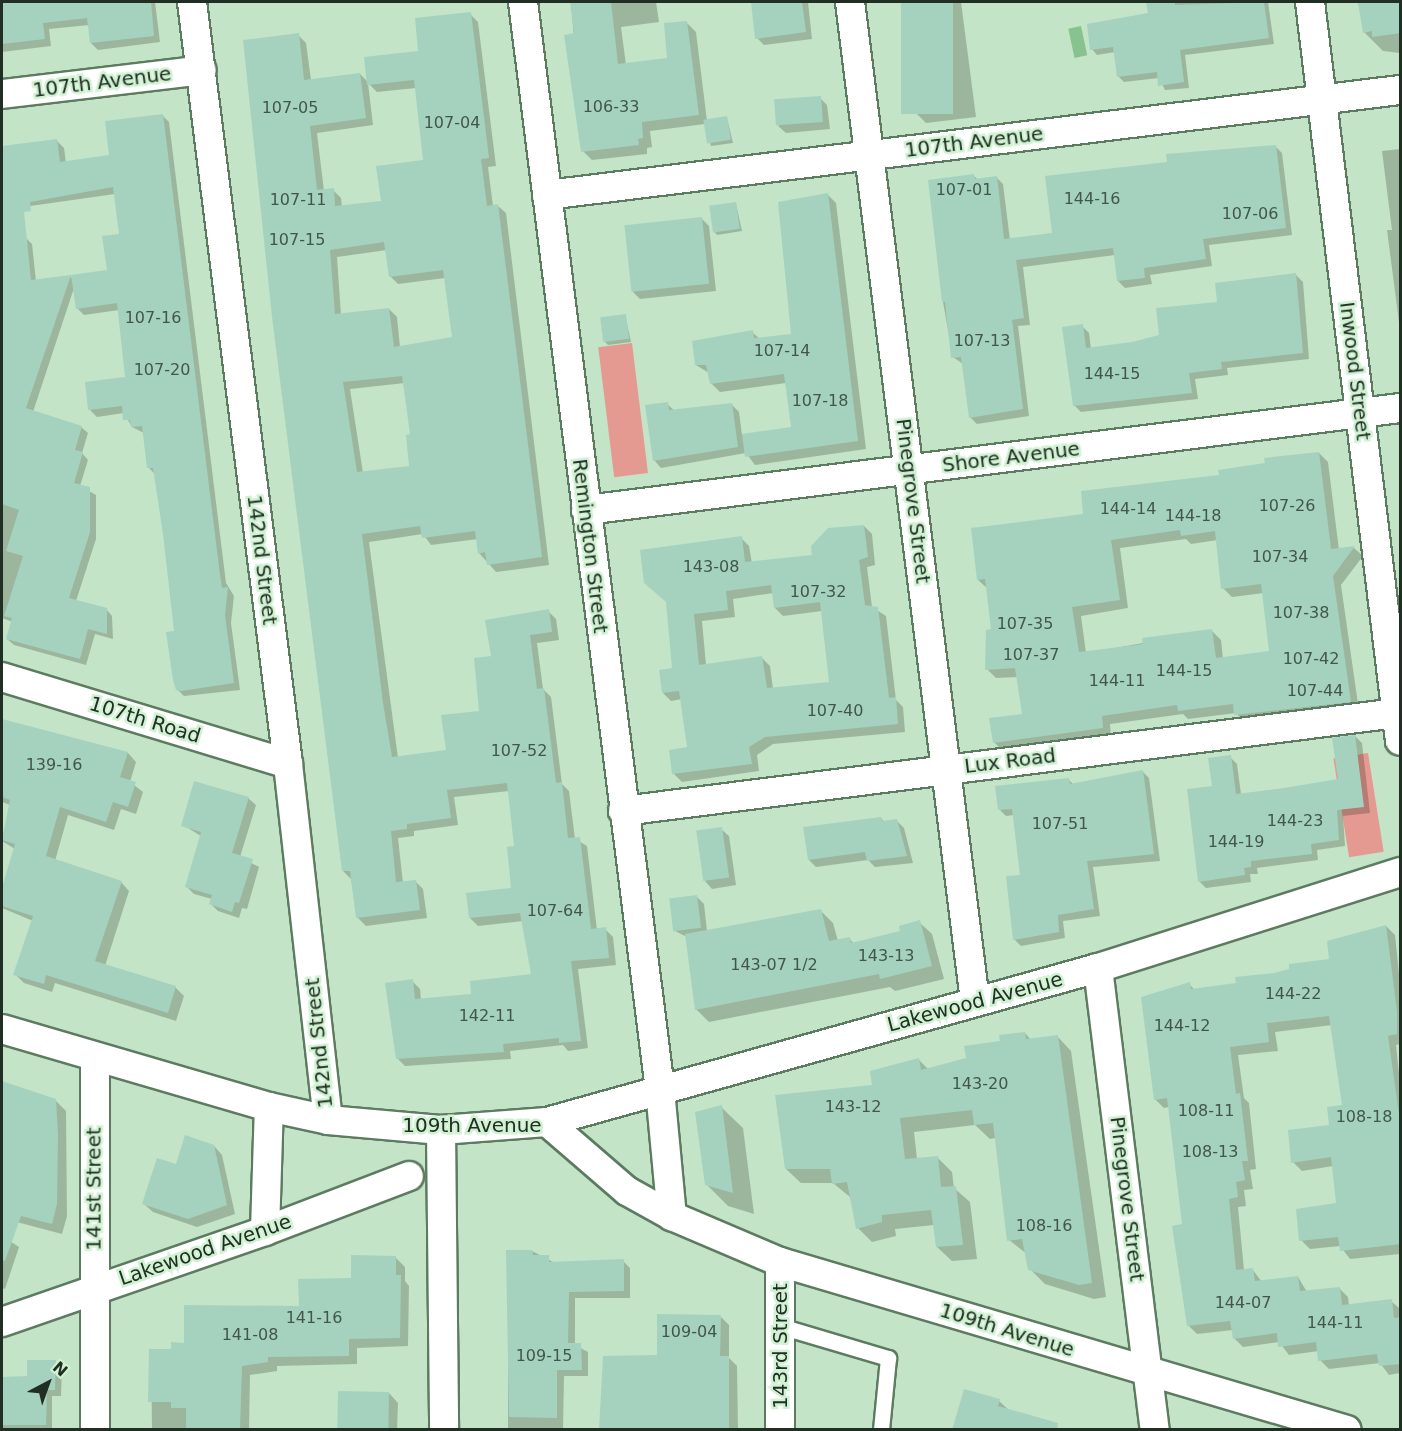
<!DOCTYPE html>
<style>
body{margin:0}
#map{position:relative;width:1402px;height:1431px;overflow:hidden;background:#c3e4c6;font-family:"DejaVu Sans",sans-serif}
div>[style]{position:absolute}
.green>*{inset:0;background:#e49a90;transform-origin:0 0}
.water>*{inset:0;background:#88c28f;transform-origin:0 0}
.shadow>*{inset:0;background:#0003}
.building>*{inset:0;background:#a5d2bf;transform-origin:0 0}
.roads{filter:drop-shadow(2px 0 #5d7b60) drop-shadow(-2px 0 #5d7b60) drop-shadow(0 2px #5d7b60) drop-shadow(0 -2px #5d7b60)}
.lane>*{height:15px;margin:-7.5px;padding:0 7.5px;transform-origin:7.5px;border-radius:7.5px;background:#fff}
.street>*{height:28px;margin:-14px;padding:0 14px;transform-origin:14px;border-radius:14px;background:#fff}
span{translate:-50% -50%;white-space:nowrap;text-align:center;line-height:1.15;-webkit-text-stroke:5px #d0f2d3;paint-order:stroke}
.number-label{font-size:16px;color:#42574a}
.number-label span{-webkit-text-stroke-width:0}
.street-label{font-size:20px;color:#212e23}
.frame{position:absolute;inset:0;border:3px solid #212e23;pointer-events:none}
.north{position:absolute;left:18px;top:1353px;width:60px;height:60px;-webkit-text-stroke:4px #d0f2d3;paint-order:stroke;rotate:41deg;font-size:16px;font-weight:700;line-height:24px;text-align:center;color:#212e23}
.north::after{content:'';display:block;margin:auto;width:21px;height:27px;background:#212e23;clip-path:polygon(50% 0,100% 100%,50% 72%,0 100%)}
</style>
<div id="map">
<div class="green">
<i style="left:632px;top:343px;width:131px;height:34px;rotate:83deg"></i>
<i style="left:1368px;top:753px;width:100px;height:35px;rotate:81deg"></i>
</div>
<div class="water">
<i style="left:1081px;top:26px;width:30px;height:13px;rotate:78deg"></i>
</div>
<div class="shadow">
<i style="clip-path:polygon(2px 2px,155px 2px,160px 42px,98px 50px,91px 43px,89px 25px,49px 29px,51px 46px,2px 52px)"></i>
<i style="clip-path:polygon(571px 2px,656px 2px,659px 22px,621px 27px,626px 65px,669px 59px,686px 22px,696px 32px,707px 121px,727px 118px,733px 143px,711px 146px,705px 124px,650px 131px,652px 147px,647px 148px,647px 154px,592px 160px,583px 151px)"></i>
<i style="clip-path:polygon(752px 2px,808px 2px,812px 39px,764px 45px,757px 38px)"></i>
<i style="clip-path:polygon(902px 2px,961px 2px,976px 117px,926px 123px,916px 113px)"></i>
<i style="clip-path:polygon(1157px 2px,1268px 2px,1274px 44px,1185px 55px,1189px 88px,1165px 90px,1159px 78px,1124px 82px,1118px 76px,1115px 52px,1097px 55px,1092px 49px,1149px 14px,1148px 4px)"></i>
<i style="clip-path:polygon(1358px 2px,1400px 2px,1400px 53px,1383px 51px,1364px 32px)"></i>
<i style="clip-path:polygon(evenodd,470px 14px,478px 22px,496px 166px,488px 167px,493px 206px,498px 206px,506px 213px,549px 565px,496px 572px,479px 553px,478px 539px,431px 545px,423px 534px,369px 542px,398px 758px,447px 752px,480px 712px,492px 657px,548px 611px,556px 619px,559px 640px,537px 643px,543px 689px,551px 697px,562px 784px,569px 791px,575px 839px,587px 846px,597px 930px,605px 929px,613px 937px,616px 965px,578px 969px,588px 1048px,568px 1051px,563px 1045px,510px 1051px,511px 1059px,405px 1066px,397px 1058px,412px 981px,420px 989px,421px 1000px,473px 995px,533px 975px,523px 921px,478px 926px,470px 918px,513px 889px,515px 847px,509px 791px,454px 797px,458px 825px,414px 831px,414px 836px,398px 838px,403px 883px,415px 881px,423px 889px,427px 918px,366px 926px,358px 918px,351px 879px,343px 871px,298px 35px,306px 43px,311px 80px,360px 74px,369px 83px,420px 52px,470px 14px,368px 83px,377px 92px,416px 88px,424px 161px,383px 203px,342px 207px,341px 198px,333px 190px,324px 191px,317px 133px,373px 125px,368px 83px,470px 14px,387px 250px,390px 276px,398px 284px,445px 278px,454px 338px,400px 347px,397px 317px,389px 309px,341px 315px,337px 257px,387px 250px,470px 14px,405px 383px,412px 436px,411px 467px,363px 473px,350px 389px,405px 383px)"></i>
<i style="clip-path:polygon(820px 98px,827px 105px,830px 129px,786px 133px,778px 126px)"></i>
<i style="clip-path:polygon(162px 115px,169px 122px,226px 583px,234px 596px,231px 623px,240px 690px,184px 696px,177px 689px,176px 632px,156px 475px,149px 468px,144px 433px,132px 427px,124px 413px,97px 417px,90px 410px,127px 378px,119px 310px,84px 315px,77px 308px,74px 288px,33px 412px,81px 427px,88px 433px,82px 453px,88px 460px,80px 486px,96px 495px,96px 539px,76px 601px,106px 609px,112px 616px,113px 639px,95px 634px,86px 665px,14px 645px,7px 639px,13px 622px,2px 618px,2px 315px,10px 289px,2px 291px,2px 257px,22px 253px,27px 239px,32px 244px,36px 281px,70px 276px,73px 280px,109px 271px,121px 235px,115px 194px,2px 210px,2px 148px,57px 141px,64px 148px,66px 163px,111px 156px)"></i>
<i style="clip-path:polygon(1275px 146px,1282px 153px,1292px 235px,1209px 245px,1212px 266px,1150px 275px,1152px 284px,1125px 288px,1118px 281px,1115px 255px,1023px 267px,1030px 325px,1018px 326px,1029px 416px,977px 424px,970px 417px,963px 364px,953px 357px,943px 302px,974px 176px,978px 180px,996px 177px,1003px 184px,1010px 240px,1053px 234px,1168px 163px)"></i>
<i style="clip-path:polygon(1400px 149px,1400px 330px,1387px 230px,1392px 230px,1382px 151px)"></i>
<i style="clip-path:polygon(828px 195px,836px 203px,866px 449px,755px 465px,746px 453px,661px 468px,654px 460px,667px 404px,675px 411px,731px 404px,739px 412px,742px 435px,793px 429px,786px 383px,720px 392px,711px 383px,709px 373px,696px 365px,752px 332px,760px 339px,793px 335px)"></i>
<i style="clip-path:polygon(736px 204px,742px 231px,717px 235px,714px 231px)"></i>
<i style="clip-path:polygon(702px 219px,709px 226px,716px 291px,640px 299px,633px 292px)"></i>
<i style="clip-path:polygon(1296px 275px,1303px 282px,1309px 359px,1227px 368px,1228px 375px,1195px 379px,1198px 399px,1081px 412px,1074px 405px,1082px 326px,1089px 333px,1091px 349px,1132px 344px,1161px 337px,1219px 304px)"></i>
<i style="clip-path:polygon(625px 315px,631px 342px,608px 345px,605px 342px)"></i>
<i style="clip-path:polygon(evenodd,1319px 453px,1328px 462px,1339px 550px,1354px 548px,1363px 556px,1341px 585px,1359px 711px,1245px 723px,1236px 713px,1188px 719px,1183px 714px,1110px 724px,1111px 737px,1003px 751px,994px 742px,1024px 715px,1018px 677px,996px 678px,987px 669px,993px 630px,988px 589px,978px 580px,1085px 515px,1221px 476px,1319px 453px,1186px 539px,1191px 544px,1218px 540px,1223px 588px,1232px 597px,1264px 593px,1271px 652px,1223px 659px,1221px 640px,1212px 631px,1086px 653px,1081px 616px,1128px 608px,1120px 548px,1186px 539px)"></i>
<i style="clip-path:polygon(evenodd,864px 526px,872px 534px,875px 565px,867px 567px,872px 607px,886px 616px,896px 700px,903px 707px,905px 732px,773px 744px,757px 755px,759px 771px,682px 782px,674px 774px,688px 748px,682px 699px,671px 701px,663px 693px,674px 669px,668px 601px,741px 538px,749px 546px,752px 563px,814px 556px,864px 526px,773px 593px,775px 608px,783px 616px,822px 611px,831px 683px,773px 689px,770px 666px,762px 658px,706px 665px,702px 621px,735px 617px,733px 599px,773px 593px)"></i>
<i style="clip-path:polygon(2px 721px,128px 753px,136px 762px,130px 782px,143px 792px,136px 814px,121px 809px,114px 830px,68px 815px,55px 861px,121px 882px,129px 891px,105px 966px,175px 987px,184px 996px,176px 1021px,55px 983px,52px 992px,24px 983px,15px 974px,33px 921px,2px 908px,2px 892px,15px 849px,2px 841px,10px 805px,2px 802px)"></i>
<i style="clip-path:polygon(1355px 736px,1362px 743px,1370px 813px,1343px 816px,1345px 846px,1317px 850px,1318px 860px,1257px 868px,1258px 874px,1250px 874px,1251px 882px,1206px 888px,1199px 881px,1214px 787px,1230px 757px,1237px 764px,1241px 794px,1339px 781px)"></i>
<i style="clip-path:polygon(1142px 771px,1149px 778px,1160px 861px,1093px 867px,1100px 916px,1063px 921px,1065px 938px,1021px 946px,1014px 939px,1021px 876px,1014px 815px,1006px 816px,1000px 810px,1068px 779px,1074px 785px)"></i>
<i style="clip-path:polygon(248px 798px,256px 805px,240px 857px,259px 867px,247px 909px,242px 908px,239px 918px,218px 911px,211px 904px,212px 899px,194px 894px,186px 886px,201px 836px,183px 825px)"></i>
<i style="clip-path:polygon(881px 818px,884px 822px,897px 821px,904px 828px,913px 863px,875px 867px,868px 860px,816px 867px,809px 860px)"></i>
<i style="clip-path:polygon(721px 829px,729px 836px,736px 885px,712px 889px,705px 881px)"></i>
<i style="clip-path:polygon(697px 897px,704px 904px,707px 931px,820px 910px,833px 923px,838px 941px,849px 938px,854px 944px,902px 932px,919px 922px,932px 934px,944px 979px,895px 991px,890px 987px,709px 1022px,696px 1009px,687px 937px,675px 931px)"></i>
<i style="clip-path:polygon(1386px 926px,1395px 935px,1400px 984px,1400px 1044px,1396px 1045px,1400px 1083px,1400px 1254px,1350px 1259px,1340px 1246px,1310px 1249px,1301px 1240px,1338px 1205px,1333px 1166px,1302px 1171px,1293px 1162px,1331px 1126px,1344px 1107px,1332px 1025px,1275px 1032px,1278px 1051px,1238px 1055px,1244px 1098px,1249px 1103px,1256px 1169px,1250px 1170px,1253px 1189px,1244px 1190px,1246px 1206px,1238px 1207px,1244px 1270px,1252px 1269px,1262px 1282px,1298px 1277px,1307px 1292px,1339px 1288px,1348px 1297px,1349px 1306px,1391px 1301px,1400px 1309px,1400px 1373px,1389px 1375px,1380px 1363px,1329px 1369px,1320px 1360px,1319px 1351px,1289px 1355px,1279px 1342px,1243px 1347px,1234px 1338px,1233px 1330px,1197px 1334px,1188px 1325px,1184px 1225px,1169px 1107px,1164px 1108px,1155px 1099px,1189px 984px,1195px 990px,1238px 984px,1331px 961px)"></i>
<i style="clip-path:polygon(1025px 1033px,1031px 1040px,1057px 1036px,1071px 1051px,1106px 1297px,1094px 1299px,1045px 1284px,1030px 1269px,1027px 1254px,1009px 1240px,996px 1138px,990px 1139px,975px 1125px,914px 1132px,917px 1159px,937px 1157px,952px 1172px,954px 1188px,970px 1202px,977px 1259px,952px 1261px,937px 1247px,934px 1225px,895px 1229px,896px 1236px,872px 1242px,858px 1228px,850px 1197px,833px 1183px,801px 1183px,786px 1169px,873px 1087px,919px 1060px,928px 1069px,967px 1059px)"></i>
<i style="clip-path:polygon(2px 1083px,55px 1100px,66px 1111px,67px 1216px,62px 1234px,13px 1221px,7px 1196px,2px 1194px)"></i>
<i style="clip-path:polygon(721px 1107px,743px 1128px,754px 1214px,728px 1206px,706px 1184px)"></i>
<i style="clip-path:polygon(214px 1146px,222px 1155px,235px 1214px,197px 1227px,153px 1212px,144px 1204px,177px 1166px)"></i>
<i style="clip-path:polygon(2px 1236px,19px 1247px,5px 1289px,2px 1288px)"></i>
<i style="clip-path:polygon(508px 1251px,532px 1251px,555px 1263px,623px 1261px,630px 1268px,630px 1298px,575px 1298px,575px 1345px,588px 1352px,588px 1376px,564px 1376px,563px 1430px,508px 1430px)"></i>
<i style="clip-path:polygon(396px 1258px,405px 1267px,405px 1281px,409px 1286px,408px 1346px,357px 1348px,357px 1364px,277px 1366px,277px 1371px,250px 1375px,249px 1430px,152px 1430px,151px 1350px,173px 1351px,300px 1308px)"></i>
<i style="clip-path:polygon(720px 1316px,729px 1325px,729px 1358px,737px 1366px,738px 1430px,601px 1430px,658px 1357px)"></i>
<i style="clip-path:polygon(55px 1362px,62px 1368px,61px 1396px,52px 1396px,52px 1430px,2px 1430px,2px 1378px,28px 1377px)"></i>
<i style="clip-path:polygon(389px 1393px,398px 1403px,397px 1430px,339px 1430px)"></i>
<i style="clip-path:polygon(999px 1401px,1010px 1411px,954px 1430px)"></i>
</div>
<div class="building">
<i style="clip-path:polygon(2px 2px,151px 2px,154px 36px,90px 43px,87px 18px,43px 23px,45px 39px,2px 44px)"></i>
<i style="clip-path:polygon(570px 2px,611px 2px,618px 64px,667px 58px,664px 23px,687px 21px,699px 115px,642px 122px,643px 138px,638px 139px,639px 145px,581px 152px,564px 35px,574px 33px)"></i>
<i style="clip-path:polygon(751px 2px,802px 2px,806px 32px,755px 39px)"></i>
<i style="left:901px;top:2px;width:52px;height:112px"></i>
<i style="clip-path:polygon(1146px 2px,1175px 2px,1175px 5px,1264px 2px,1269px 38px,1180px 50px,1184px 82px,1158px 86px,1157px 72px,1117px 77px,1113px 47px,1090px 50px,1087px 24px,1148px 13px)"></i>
<i style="clip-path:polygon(1358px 2px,1401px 2px,1401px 33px,1372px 37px,1372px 31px,1363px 33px)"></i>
<i style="clip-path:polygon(evenodd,471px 12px,489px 158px,481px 159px,487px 206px,498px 204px,542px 557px,487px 565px,485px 552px,478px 554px,475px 531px,422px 538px,420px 526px,362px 534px,383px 703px,392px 757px,446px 750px,441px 715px,479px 711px,474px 658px,491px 656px,485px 620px,549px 609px,552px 632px,530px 635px,537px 689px,544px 688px,556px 783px,562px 782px,568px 838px,580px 837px,591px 929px,606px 927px,609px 958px,571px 961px,581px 1041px,559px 1043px,559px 1038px,503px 1044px,504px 1052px,396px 1059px,385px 983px,413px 979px,415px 999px,471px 994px,470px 981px,531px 974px,520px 913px,469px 918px,466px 893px,511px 888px,507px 847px,514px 846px,507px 783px,447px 790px,451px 818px,407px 824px,407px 829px,391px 831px,396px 882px,416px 880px,420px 910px,356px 918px,350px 871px,342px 871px,272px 317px,243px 40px,299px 33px,304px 80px,360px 73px,366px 118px,310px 126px,317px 190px,334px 188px,335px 206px,381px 201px,376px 166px,423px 160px,414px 80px,367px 85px,364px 57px,418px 51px,415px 18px,471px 12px,384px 242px,389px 277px,443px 270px,452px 337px,394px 347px,389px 308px,335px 314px,330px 250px,384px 242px,471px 12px,402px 376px,410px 434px,406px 435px,409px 466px,357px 472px,343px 382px,402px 376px)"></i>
<i style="left:821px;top:96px;width:26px;height:47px;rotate:86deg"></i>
<i style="clip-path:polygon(163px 114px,220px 575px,222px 588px,228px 587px,225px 615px,234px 683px,181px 691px,176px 690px,173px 680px,166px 632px,174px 631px,163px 534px,153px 468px,147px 468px,142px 426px,131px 427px,130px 420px,123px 420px,122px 406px,88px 410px,85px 382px,125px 377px,117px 303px,76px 309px,71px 275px,107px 270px,102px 236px,119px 234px,113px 187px,30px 202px,31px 211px,24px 212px,31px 280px,71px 275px,26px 408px,82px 426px,75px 450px,83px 452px,74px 483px,90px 487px,90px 532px,69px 598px,107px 608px,107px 634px,88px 629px,80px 659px,6px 639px,12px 618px,4px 616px,23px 556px,6px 551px,19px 510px,2px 504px,2px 146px,57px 139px,60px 162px,109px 155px,105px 121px)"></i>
<i style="left:727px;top:116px;width:24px;height:24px;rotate:81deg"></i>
<i style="clip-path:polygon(1276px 145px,1286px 228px,1203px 239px,1206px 259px,1144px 268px,1145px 278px,1117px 281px,1113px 248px,1016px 260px,1024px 318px,1012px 320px,1023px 409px,969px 418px,961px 357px,951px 358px,945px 302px,942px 302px,928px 180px,974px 174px,975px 179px,997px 176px,1004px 239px,1052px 233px,1045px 176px,1167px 162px,1166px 154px)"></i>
<i style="clip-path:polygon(828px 193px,858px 441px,745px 457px,742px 434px,791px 427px,784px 374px,710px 384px,706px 365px,695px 365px,692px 341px,753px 330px,754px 338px,791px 334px,778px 202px)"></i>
<i style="left:736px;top:202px;width:27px;height:27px;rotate:82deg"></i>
<i style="left:702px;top:217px;width:67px;height:78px;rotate:84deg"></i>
<i style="clip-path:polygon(1296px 273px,1303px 353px,1221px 362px,1222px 369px,1189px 373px,1192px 393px,1073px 406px,1062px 327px,1083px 324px,1086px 348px,1132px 342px,1159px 335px,1156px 308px,1217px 302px,1215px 283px)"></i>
<i style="left:626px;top:314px;width:25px;height:26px;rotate:83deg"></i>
<i style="clip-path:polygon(668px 402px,669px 410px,732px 403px,738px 447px,653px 461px,645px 405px)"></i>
<i style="clip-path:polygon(evenodd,1319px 452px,1331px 549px,1355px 546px,1333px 576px,1351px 702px,1234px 715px,1233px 704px,1178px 711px,1177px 705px,1102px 716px,1103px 728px,993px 743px,989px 718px,1022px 714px,1015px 668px,985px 670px,986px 630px,991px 629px,985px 579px,977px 580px,971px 528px,1083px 514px,1081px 491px,1219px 475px,1218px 470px,1265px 463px,1264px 458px,1319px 452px,1180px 530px,1181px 536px,1215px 531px,1221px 589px,1261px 584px,1269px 651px,1216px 658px,1212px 629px,1142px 638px,1143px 644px,1137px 645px,1079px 652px,1072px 607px,1120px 600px,1111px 540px,1180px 530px)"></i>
<i style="clip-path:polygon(evenodd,864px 525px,868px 557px,859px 560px,865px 605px,878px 607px,889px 698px,896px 697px,898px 724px,765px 737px,749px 747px,752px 764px,672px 774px,669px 750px,687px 747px,679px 691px,662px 693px,659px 670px,672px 668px,666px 602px,644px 583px,640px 550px,742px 536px,745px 562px,812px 555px,811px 546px,828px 528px,864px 525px,771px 585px,774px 608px,820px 602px,829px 682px,767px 688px,762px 656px,699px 665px,694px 614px,728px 610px,726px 591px,771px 585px)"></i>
<i style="clip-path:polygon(2px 719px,128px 752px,120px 777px,136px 782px,128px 807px,113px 802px,106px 822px,60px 807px,46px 856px,122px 881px,95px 961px,176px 986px,168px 1013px,46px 975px,44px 984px,13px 975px,33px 916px,2px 906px,2px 887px,15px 844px,2px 840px,10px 800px,2px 797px)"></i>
<i style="clip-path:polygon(1355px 735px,1364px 807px,1337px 810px,1339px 840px,1311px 844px,1312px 854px,1251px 861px,1251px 867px,1244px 868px,1245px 875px,1198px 882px,1187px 789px,1212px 786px,1208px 758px,1231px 755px,1236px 794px,1278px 789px,1338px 779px,1332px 738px)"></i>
<i style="clip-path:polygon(1143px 770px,1154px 854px,1087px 861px,1094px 909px,1058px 915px,1059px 932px,1013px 940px,1006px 876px,1020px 875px,1012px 809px,998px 810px,995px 786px,1069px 778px,1070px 784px)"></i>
<i style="clip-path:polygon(194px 781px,249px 797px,232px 853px,253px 859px,239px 903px,235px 902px,232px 912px,209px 904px,212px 895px,185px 887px,201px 832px,181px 826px)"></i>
<i style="clip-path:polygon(881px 817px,882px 821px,897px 819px,907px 856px,867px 861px,865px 852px,808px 860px,803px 827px)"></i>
<i style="left:722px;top:827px;width:51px;height:26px;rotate:82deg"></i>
<i style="left:697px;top:895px;width:33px;height:28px;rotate:83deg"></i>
<i style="clip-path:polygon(821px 909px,829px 941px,850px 937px,851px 943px,900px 931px,899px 926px,920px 920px,932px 966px,880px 979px,879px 974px,695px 1010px,685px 934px)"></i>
<i style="clip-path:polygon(1386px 925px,1397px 1011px,1397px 1034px,1388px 1036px,1401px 1128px,1401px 1244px,1340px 1251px,1338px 1237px,1299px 1241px,1296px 1209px,1336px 1203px,1331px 1157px,1291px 1163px,1288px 1130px,1329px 1125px,1327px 1107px,1342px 1105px,1329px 1016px,1267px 1023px,1269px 1042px,1230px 1047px,1236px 1094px,1240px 1093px,1248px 1161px,1242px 1161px,1245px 1180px,1236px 1182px,1238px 1197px,1229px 1199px,1236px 1270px,1253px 1268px,1255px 1281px,1298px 1276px,1300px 1291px,1340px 1287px,1342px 1305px,1392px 1299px,1394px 1318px,1401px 1317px,1401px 1364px,1379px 1366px,1377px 1354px,1318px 1361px,1316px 1342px,1278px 1347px,1277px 1333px,1233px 1339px,1230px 1321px,1187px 1326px,1172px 1226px,1182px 1224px,1167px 1098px,1154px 1100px,1141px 997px,1190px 982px,1191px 989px,1236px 983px,1235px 977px,1274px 973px,1289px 969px,1289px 964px,1329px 959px,1327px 941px)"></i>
<i style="clip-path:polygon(1025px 1032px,1026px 1039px,1058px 1035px,1092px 1283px,1079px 1285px,1028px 1270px,1022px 1239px,1007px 1241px,993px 1123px,974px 1125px,972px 1110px,900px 1118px,905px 1159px,938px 1156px,941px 1187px,956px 1186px,963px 1245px,936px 1247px,931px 1210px,882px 1215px,882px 1222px,856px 1229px,847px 1182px,832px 1184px,830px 1169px,785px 1169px,775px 1095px,872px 1085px,870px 1071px,919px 1058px,921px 1070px,966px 1058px,964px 1046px,1000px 1041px,999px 1035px)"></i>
<i style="clip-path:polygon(2px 1081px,56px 1099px,58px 1135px,57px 1204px,52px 1224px,21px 1216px,5px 1261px,2px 1260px)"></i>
<i style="clip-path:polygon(722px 1105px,733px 1193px,705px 1185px,695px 1112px)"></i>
<i style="clip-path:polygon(185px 1135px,214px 1145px,227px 1205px,188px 1219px,142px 1204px,157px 1158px,176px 1164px)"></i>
<i style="clip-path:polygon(506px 1250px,532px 1250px,533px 1255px,549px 1255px,549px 1262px,624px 1259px,624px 1291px,569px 1292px,568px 1343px,581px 1343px,582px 1370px,557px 1370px,557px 1418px,509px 1417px)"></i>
<i style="clip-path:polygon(351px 1255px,396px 1256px,396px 1275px,401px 1275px,400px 1338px,349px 1339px,349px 1356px,268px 1357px,268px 1362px,242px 1366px,240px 1430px,186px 1430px,186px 1408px,171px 1408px,171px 1402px,148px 1402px,149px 1349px,171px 1349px,171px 1342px,184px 1343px,184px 1305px,299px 1306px,298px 1279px,351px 1278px)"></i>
<i style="clip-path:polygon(657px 1314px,721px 1315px,720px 1356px,729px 1356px,729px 1429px,599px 1430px,603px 1356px,657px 1355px)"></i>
<i style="clip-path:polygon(27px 1360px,56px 1360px,55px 1390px,47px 1390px,46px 1425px,2px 1425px,2px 1377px,27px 1376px)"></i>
<i style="clip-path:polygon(964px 1389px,1000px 1399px,998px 1406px,1058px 1423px,1057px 1430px,952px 1430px)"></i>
<i style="left:338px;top:1391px;width:51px;height:39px;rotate:1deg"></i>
</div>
<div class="roads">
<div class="lane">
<i style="left:780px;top:1326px;width:113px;rotate:16.5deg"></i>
<i style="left:888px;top:1358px;width:72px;rotate:95.6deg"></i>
</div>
<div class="street">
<i style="left:192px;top:2px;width:768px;rotate:82.82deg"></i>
<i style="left:288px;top:764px;width:358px;rotate:83.6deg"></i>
<i style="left:523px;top:2px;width:1097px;rotate:82.82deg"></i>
<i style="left:660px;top:1090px;width:127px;rotate:84.6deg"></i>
<i style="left:850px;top:2px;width:1007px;rotate:82.87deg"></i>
<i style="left:1310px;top:2px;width:744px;rotate:83.06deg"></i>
<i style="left:2px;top:94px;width:201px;rotate:-6.8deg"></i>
<i style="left:547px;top:195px;width:859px;rotate:-7.02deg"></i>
<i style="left:586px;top:510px;width:820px;rotate:-7.14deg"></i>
<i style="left:2px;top:677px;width:299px;rotate:16.9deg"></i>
<i style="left:623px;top:811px;width:780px;rotate:-7.22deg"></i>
<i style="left:1098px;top:968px;width:466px;rotate:83deg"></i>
<i style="left:2px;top:1029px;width:278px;rotate:16.3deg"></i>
<i style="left:269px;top:1107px;width:60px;rotate:12.4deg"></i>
<i style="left:328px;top:1120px;width:113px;rotate:5.1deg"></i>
<i style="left:441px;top:1130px;width:106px;rotate:-4.3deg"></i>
<i style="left:547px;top:1122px;width:572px;rotate:-15.62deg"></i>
<i style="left:1098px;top:968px;width:317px;rotate:-17.6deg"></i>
<i style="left:95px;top:1057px;width:373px;rotate:90deg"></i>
<i style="left:547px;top:1122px;width:106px;rotate:40.8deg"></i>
<i style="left:627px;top:1191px;width:51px;rotate:29.1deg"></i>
<i style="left:672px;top:1216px;width:117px;rotate:23.1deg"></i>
<i style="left:780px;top:1262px;width:591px;rotate:16.5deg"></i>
<i style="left:441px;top:1130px;width:300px;rotate:89.4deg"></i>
<i style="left:265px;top:1231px;width:124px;rotate:-88.2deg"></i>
<i style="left:780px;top:1262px;width:168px;rotate:90deg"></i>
<i style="left:2px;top:1322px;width:278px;rotate:-19.1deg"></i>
<i style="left:265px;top:1231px;width:154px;rotate:-20.9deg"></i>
</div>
</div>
<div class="number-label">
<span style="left:611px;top:107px">106-33</span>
<span style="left:290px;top:108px">107-05</span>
<span style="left:452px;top:123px">107-04</span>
<span style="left:964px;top:190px">107-01</span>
<span style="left:1092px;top:199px">144-16</span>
<span style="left:298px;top:200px">107-11</span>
<span style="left:1250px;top:214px">107-06</span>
<span style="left:297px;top:240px">107-15</span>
<span style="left:153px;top:318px">107-16</span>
<span style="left:982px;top:341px">107-13</span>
<span style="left:782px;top:351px">107-14</span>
<span style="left:162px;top:370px">107-20</span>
<span style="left:1112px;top:374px">144-15</span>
<span style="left:820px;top:401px">107-18</span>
<span style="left:1287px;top:506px">107-26</span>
<span style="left:1128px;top:509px">144-14</span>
<span style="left:1193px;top:516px">144-18</span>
<span style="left:1280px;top:557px">107-34</span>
<span style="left:711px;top:567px">143-08</span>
<span style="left:818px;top:592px">107-32</span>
<span style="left:1301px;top:613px">107-38</span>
<span style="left:1025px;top:624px">107-35</span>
<span style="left:1031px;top:655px">107-37</span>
<span style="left:1311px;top:659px">107-42</span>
<span style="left:1184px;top:671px">144-15</span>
<span style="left:1117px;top:681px">144-11</span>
<span style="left:1315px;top:691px">107-44</span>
<span style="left:835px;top:711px">107-40</span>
<span style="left:519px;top:751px">107-52</span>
<span style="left:54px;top:765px">139-16</span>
<span style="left:1295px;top:821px">144-23</span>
<span style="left:1060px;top:824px">107-51</span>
<span style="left:1236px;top:842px">144-19</span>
<span style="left:555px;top:911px">107-64</span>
<span style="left:886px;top:956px">143-13</span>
<span style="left:774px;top:965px">143-07 1/2</span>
<span style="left:1293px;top:994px">144-22</span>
<span style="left:487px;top:1016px">142-11</span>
<span style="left:1182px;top:1026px">144-12</span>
<span style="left:980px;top:1084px">143-20</span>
<span style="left:853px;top:1107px">143-12</span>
<span style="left:1206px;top:1111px">108-11</span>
<span style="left:1364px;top:1117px">108-18</span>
<span style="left:1210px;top:1152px">108-13</span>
<span style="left:1044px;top:1226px">108-16</span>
<span style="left:1243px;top:1303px">144-07</span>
<span style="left:314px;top:1318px">141-16</span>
<span style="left:1335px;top:1323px">144-11</span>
<span style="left:689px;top:1332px">109-04</span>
<span style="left:250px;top:1335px">141-08</span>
<span style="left:544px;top:1356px">109-15</span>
</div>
<div class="street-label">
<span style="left:102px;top:82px;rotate:-7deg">107th Avenue</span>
<span style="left:974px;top:142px;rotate:-7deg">107th Avenue</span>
<span style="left:1355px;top:371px;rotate:83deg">Inwood Street</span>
<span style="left:1011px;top:457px;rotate:-7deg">Shore Avenue</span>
<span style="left:913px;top:501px;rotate:83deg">Pinegrove Street</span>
<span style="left:590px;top:546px;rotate:83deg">Remington Street</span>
<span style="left:262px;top:560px;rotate:83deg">142nd Street</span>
<span style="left:145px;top:720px;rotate:17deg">107th Road</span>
<span style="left:1010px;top:761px;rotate:-7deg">Lux Road</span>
<span style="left:975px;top:1002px;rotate:-15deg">Lakewood Avenue</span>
<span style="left:319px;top:1043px;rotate:-96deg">142nd Street</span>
<span style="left:472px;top:1125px">109th Avenue</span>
<span style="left:94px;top:1189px;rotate:-90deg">141st Street</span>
<span style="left:1127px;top:1199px;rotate:83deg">Pinegrove Street</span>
<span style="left:205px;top:1250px;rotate:-19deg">Lakewood Avenue</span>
<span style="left:1007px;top:1330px;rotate:17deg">109th Avenue</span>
<span style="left:780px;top:1346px;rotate:-90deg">143rd Street</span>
</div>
<div class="frame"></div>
<div class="north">N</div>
</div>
